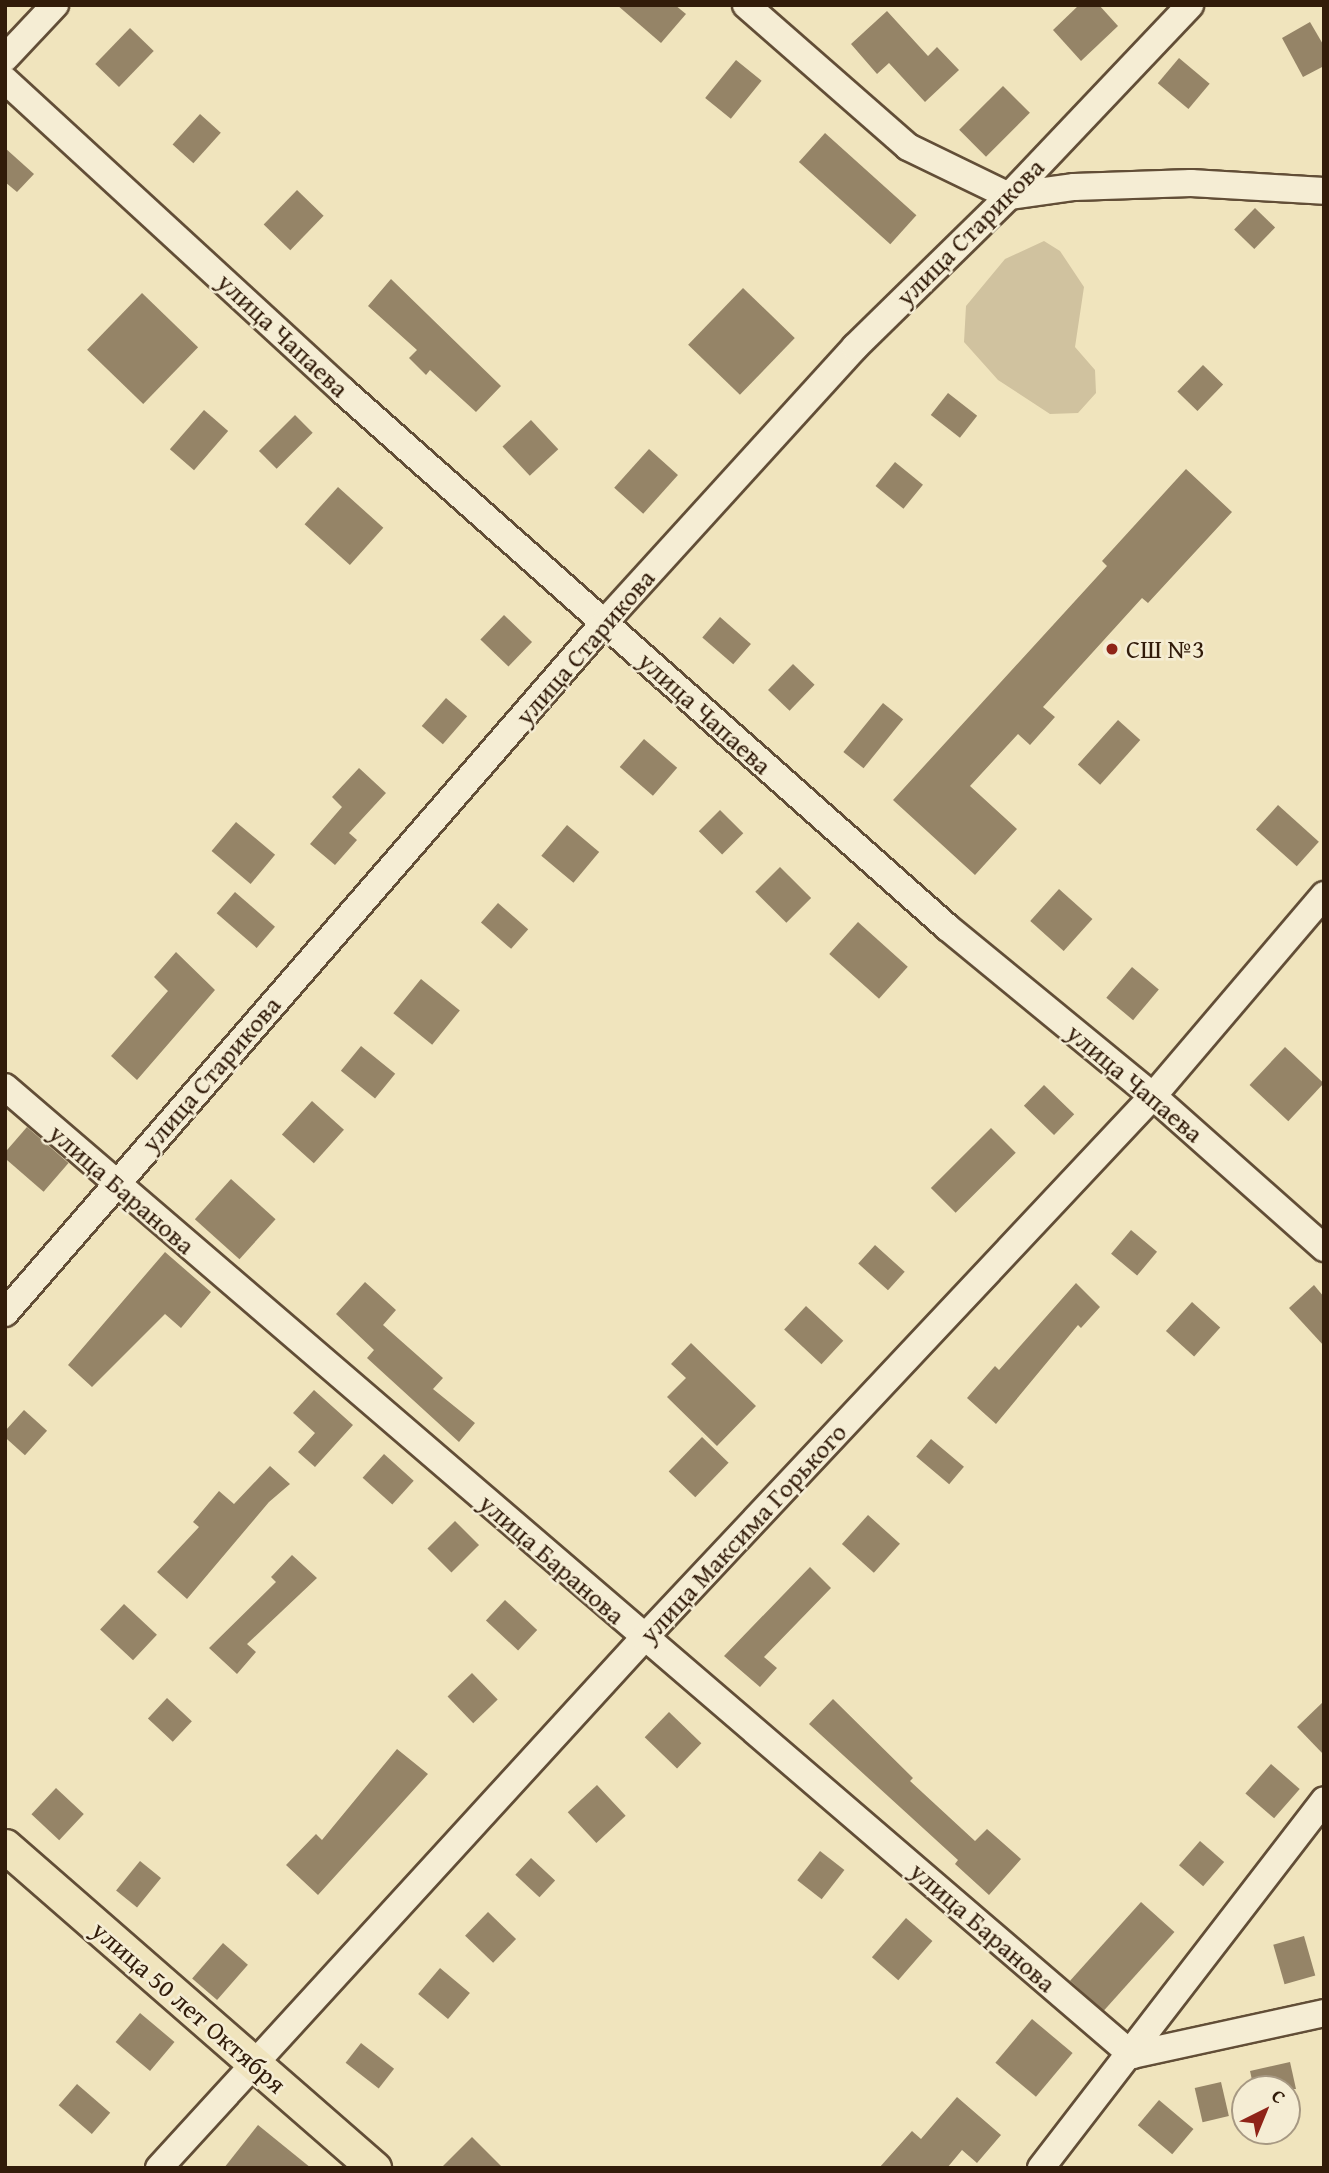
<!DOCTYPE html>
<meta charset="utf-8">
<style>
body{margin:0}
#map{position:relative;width:1329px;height:2173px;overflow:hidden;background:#f0e4bd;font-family:"Gentium Book Plus",serif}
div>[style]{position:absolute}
.green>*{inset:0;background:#d0c29f}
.building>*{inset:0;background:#958467;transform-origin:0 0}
.roads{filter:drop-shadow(2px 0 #624e37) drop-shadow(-2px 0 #624e37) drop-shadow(0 2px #624e37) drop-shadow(0 -2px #624e37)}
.minor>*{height:26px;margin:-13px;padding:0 13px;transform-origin:13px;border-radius:13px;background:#f5edd4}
.major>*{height:33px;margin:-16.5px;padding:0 16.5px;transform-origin:16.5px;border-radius:16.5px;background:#f0e4bd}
.dots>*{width:19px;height:19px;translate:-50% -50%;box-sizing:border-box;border:4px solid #f5edd4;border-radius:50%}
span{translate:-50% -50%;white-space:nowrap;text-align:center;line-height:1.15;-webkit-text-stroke:5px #f5edd4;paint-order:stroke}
.street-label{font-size:26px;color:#321c0a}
.poi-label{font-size:26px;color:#321c0a}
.left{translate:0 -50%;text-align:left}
.frame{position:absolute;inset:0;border:7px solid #321c0a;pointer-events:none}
.north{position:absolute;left:1231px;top:2075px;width:70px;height:70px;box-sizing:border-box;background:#f5edd4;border:2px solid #a79983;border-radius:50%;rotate:43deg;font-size:19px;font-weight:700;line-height:28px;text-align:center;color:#321c0a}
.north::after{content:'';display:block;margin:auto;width:24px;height:32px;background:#8f2418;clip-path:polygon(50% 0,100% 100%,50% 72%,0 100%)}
</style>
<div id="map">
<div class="green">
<i style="clip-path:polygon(1044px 241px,1060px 251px,1084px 287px,1075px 347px,1095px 370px,1096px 393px,1078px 413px,1050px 414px,998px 380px,964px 342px,966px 306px,1005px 259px)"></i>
</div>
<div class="building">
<i style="clip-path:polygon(617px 5px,675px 5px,686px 14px,661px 43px)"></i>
<i style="clip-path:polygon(1079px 5px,1099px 5px,1118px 26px,1081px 61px,1053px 30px)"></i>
<i style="clip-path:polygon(887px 11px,928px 56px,937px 47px,959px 70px,925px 102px,889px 63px,877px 74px,851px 44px)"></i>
<i style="clip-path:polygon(1310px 22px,1324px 46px,1324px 66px,1303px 77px,1282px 38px)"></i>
<i style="left:130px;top:28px;width:33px;height:50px;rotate:44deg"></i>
<i style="left:1179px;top:58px;width:40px;height:33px;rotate:40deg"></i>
<i style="left:736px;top:60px;width:33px;height:49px;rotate:39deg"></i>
<i style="left:1003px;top:86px;width:38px;height:62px;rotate:45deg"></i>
<i style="left:200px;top:114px;width:28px;height:41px;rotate:42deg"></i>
<i style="left:825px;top:133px;width:123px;height:39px;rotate:42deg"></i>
<i style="clip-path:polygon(5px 148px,34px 174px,17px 192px,5px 182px)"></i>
<i style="left:297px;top:190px;width:37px;height:48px;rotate:44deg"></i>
<i style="left:1255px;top:208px;width:28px;height:30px;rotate:44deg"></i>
<i style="clip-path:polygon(391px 279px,501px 386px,476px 412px,430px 370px,426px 375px,409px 358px,417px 350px,368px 306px)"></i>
<i style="left:743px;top:288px;width:72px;height:79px;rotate:44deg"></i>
<i style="left:142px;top:293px;width:78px;height:79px;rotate:44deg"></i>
<i style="left:1203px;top:365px;width:28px;height:37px;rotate:44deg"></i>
<i style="left:948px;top:393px;width:37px;height:28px;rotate:38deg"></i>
<i style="left:204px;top:410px;width:32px;height:52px;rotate:41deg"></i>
<i style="left:295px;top:415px;width:25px;height:51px;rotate:45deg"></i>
<i style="left:531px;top:420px;width:40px;height:39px;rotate:47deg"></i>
<i style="left:649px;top:449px;width:39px;height:52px;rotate:42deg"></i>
<i style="left:895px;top:462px;width:36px;height:31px;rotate:39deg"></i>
<i style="clip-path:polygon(1186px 469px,1232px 512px,1148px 603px,1142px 598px,1043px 707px,1055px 717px,1030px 745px,1018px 734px,970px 786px,1017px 829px,975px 875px,893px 800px,1107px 566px,1102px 561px)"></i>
<i style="left:338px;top:487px;width:61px;height:50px;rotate:42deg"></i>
<i style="left:504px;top:615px;width:39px;height:34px;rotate:44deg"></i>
<i style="left:720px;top:617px;width:41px;height:27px;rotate:41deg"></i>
<i style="left:793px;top:664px;width:30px;height:36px;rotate:44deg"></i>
<i style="left:446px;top:698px;width:28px;height:37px;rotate:41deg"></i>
<i style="left:883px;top:703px;width:26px;height:63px;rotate:39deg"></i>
<i style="left:1118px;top:720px;width:30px;height:60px;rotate:42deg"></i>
<i style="left:644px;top:739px;width:44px;height:37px;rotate:41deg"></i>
<i style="clip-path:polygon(359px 768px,386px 793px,349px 833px,357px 840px,335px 865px,310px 844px,342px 807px,332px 797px)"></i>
<i style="left:1278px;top:805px;width:55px;height:33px;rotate:42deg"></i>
<i style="left:720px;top:810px;width:33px;height:30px;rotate:45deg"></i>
<i style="left:236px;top:822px;width:51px;height:38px;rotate:40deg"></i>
<i style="left:567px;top:825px;width:42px;height:40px;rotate:40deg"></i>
<i style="left:780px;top:867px;width:44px;height:35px;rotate:45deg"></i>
<i style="left:1059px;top:889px;width:45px;height:43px;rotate:42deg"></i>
<i style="left:235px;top:892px;width:53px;height:28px;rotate:41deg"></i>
<i style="left:498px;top:903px;width:40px;height:26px;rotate:41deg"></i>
<i style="left:858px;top:922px;width:67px;height:43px;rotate:42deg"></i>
<i style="clip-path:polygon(176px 952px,215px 990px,137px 1080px,111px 1056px,168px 991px,154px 977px)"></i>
<i style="left:1132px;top:967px;width:35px;height:40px;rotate:40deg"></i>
<i style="left:421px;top:979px;width:50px;height:44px;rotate:39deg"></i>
<i style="left:361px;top:1046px;width:44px;height:32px;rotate:39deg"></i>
<i style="left:1285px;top:1047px;width:53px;height:52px;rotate:43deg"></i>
<i style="left:1044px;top:1085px;width:42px;height:29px;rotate:44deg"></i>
<i style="left:312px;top:1101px;width:43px;height:45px;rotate:42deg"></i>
<i style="left:27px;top:1127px;width:55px;height:38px;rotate:41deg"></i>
<i style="left:991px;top:1128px;width:35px;height:85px;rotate:45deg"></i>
<i style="left:231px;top:1179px;width:60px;height:54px;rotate:42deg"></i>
<i style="left:1131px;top:1230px;width:34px;height:31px;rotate:40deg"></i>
<i style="left:875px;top:1245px;width:40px;height:25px;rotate:42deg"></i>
<i style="clip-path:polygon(165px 1252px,211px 1292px,181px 1328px,165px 1314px,92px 1387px,68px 1365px)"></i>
<i style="clip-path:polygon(365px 1282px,396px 1310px,383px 1325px,443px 1378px,433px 1389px,475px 1423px,459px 1442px,367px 1358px,374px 1350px,336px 1314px)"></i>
<i style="clip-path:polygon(1076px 1283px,1100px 1307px,1081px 1328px,1078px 1325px,996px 1424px,967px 1398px,995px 1366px,999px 1370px)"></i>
<i style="clip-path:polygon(1314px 1285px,1324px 1297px,1324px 1346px,1289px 1308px)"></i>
<i style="left:1192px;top:1302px;width:38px;height:39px;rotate:42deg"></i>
<i style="left:806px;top:1306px;width:51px;height:32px;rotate:43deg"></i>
<i style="clip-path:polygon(691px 1343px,756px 1406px,717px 1446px,667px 1397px,686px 1378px,671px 1364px)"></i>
<i style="clip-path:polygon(314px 1390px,353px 1425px,315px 1467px,298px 1452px,315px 1433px,293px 1413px)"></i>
<i style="left:24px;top:1410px;width:31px;height:33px;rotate:42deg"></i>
<i style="left:702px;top:1437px;width:37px;height:48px;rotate:44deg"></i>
<i style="left:931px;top:1439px;width:43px;height:23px;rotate:40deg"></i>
<i style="left:384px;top:1454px;width:40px;height:32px;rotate:42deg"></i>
<i style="clip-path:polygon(270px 1466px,290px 1484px,269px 1502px,187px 1599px,157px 1572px,199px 1527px,193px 1522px,219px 1491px,234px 1504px)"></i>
<i style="left:868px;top:1515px;width:43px;height:39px;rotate:42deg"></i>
<i style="left:455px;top:1521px;width:34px;height:39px;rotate:45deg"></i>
<i style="clip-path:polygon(292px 1555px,317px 1578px,247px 1644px,256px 1652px,237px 1674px,209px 1648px,276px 1582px,271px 1577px)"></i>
<i style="clip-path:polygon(810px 1567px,831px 1588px,764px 1657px,777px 1668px,760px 1687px,724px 1656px)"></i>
<i style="left:505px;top:1600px;width:44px;height:28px;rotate:43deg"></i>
<i style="left:124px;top:1604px;width:45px;height:35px;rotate:43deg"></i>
<i style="left:472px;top:1673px;width:37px;height:34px;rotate:46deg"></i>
<i style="left:167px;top:1698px;width:34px;height:28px;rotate:43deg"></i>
<i style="clip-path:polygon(833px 1699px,913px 1778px,910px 1781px,975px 1841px,987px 1829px,1021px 1859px,989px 1895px,955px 1864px,958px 1860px,809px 1724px)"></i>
<i style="clip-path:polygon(1324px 1701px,1324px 1755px,1297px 1727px)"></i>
<i style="left:669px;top:1712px;width:45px;height:35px;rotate:44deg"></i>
<i style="clip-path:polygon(397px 1749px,428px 1774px,318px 1895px,286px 1865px,316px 1834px,322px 1840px)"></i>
<i style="left:1271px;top:1764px;width:38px;height:39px;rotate:41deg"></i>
<i style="left:597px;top:1785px;width:42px;height:40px;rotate:47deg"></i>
<i style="left:56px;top:1788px;width:38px;height:36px;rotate:43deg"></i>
<i style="left:1200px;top:1841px;width:32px;height:32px;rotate:41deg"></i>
<i style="left:820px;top:1851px;width:31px;height:37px;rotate:38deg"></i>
<i style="left:531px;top:1858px;width:33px;height:23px;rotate:43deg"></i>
<i style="left:140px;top:1861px;width:27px;height:38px;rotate:39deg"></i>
<i style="left:1141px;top:1902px;width:45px;height:106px;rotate:42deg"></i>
<i style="left:488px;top:1912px;width:39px;height:33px;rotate:44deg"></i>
<i style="left:906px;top:1918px;width:35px;height:52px;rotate:41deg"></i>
<i style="left:1304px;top:1936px;width:41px;height:32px;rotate:74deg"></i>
<i style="left:223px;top:1943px;width:33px;height:47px;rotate:41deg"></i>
<i style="left:440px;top:1968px;width:39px;height:34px;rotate:40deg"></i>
<i style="left:140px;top:2013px;width:45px;height:38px;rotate:40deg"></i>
<i style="left:1032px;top:2019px;width:53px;height:57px;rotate:40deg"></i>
<i style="left:361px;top:2043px;width:42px;height:25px;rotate:38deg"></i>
<i style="clip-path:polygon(1290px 2062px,1296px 2089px,1254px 2089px,1250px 2071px)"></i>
<i style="left:1221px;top:2082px;width:35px;height:27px;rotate:77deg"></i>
<i style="left:77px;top:2084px;width:44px;height:28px;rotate:41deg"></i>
<i style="clip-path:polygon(957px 2097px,1001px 2135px,977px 2163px,962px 2150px,947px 2168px,879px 2168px,912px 2131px,921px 2139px)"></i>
<i style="left:1159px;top:2100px;width:45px;height:33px;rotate:40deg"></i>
<i style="clip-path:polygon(258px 2125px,311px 2168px,224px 2168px)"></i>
<i style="clip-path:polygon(472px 2137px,503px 2168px,441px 2168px)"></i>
</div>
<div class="roads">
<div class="minor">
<i style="left:746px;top:5px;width:215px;rotate:41.2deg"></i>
<i style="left:908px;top:147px;width:112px;rotate:25.9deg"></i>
<i style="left:1009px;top:196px;width:66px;rotate:-7.9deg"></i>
<i style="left:1074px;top:187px;width:117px;rotate:-2deg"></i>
<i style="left:1191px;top:183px;width:133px;rotate:3.4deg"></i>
<i style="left:5px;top:58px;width:73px;rotate:-46.7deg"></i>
<i style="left:5px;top:80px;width:459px;rotate:42.6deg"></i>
<i style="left:343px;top:391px;width:808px;rotate:41.59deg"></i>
<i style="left:947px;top:927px;width:266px;rotate:39.4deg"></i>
<i style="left:1153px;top:1096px;width:229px;rotate:41.6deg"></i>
<i style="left:5px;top:1087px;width:1486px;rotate:40.66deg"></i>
<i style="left:5px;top:1313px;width:914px;rotate:-49.04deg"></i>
<i style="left:604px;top:623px;width:373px;rotate:-47.7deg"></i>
<i style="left:855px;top:347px;width:216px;rotate:-44.4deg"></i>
<i style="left:1009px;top:196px;width:263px;rotate:-46.5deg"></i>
<i style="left:1132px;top:2055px;width:197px;rotate:-12.3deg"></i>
<i style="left:159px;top:2168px;width:718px;rotate:-47.54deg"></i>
<i style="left:644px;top:1638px;width:744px;rotate:-46.8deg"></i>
<i style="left:1153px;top:1096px;width:264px;rotate:-49.6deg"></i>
<i style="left:1041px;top:2168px;width:464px;rotate:-52.4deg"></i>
</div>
<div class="major">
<i style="left:5px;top:1846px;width:490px;rotate:41.1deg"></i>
</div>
</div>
<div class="dots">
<i style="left:1112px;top:649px;background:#8f2418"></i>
</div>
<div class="street-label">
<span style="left:970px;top:232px;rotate:-45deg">улица Старикова</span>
<span style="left:283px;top:335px;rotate:43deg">улица Чапаева</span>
<span style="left:585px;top:647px;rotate:-49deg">улица Старикова</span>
<span style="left:705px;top:713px;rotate:42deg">улица Чапаева</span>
<span style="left:211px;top:1074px;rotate:-49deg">улица Старикова</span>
<span style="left:1135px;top:1083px;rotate:40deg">улица Чапаева</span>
<span style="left:122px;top:1189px;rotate:41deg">улица Баранова</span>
<span style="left:743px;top:1533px;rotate:-47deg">улица Максима Горького</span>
<span style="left:552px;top:1559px;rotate:41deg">улица Баранова</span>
<span style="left:983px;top:1927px;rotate:41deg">улица Баранова</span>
<span style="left:189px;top:2007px;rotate:41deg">улица 50 лет Октября</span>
</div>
<div class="poi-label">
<span class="left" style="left:1126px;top:649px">СШ №3</span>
</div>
<div class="frame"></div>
<div class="north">С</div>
</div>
